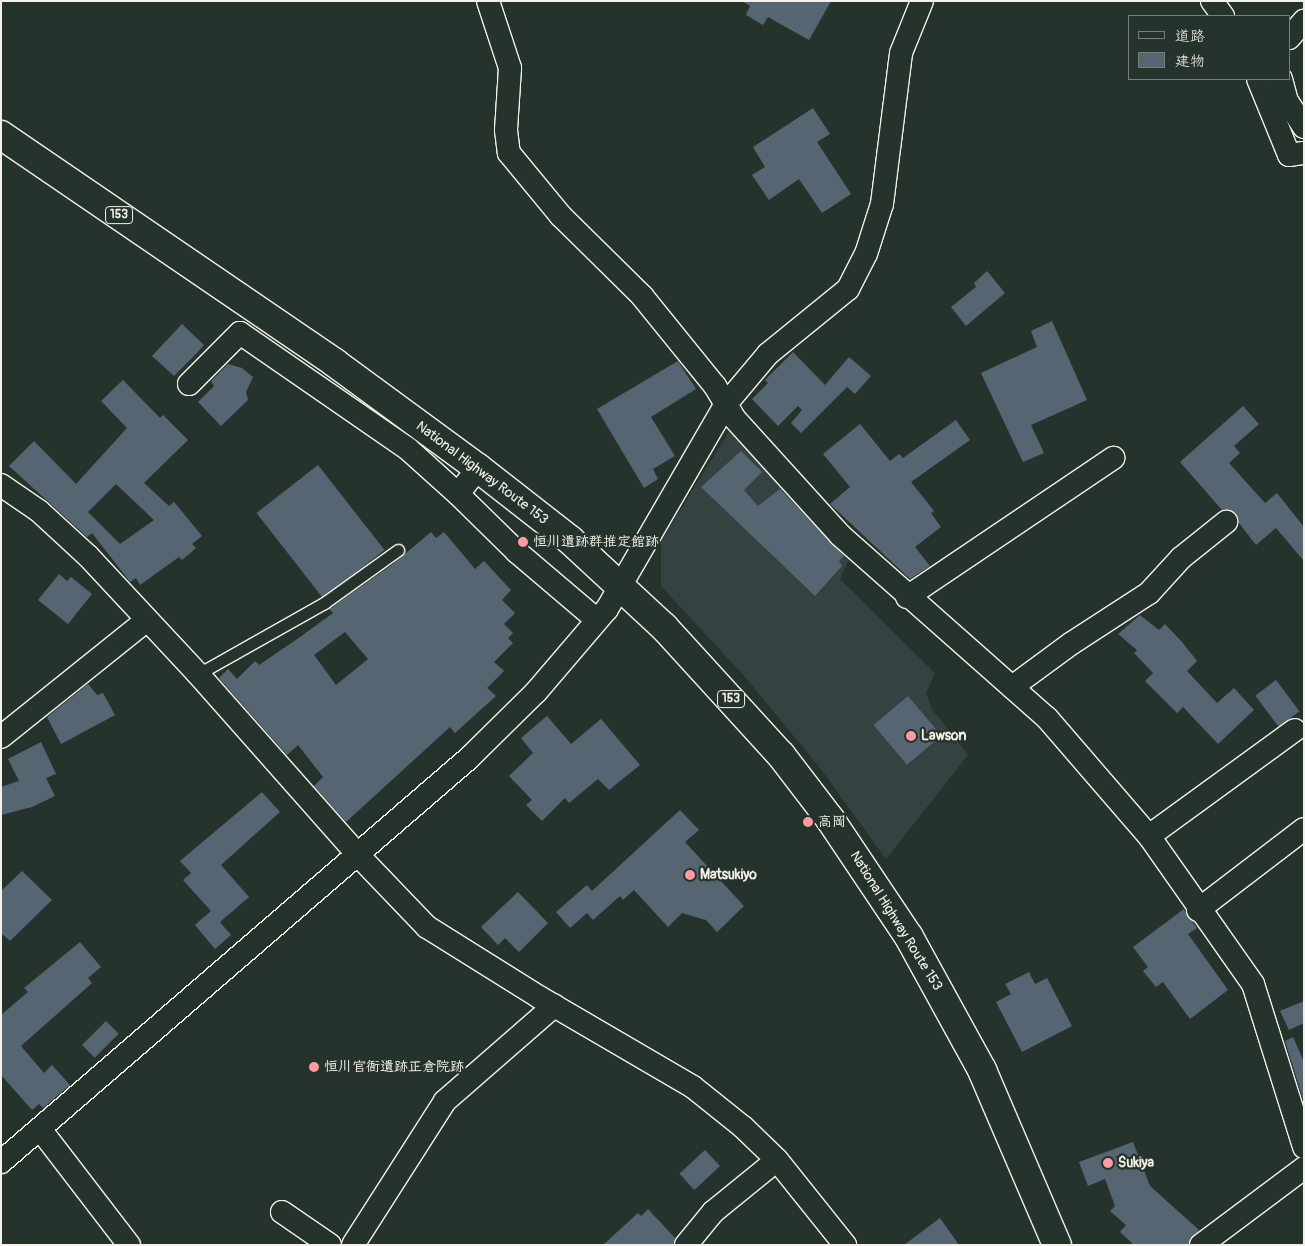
<!DOCTYPE html>
<meta charset="utf-8">
<style>
body{margin:0}
#map{position:relative;width:1305px;height:1246px;overflow:hidden;background:#26332d;font-family:Pangolin,"Klee One",sans-serif}
div>[style]{position:absolute}
.built>*{inset:0;background:#344242}
.building>*{inset:0;background:#556672;transform-origin:0 0}
.roads{filter:drop-shadow(1px 0 #f4f1e8) drop-shadow(-1px 0 #f4f1e8) drop-shadow(0 1px #f4f1e8) drop-shadow(0 -1px #f4f1e8)}
.lane>*{height:11px;margin:-5.5px;padding:0 5.5px;transform-origin:5.5px;border-radius:5.5px;background:#26332d}
.street>*{height:22px;margin:-11px;padding:0 11px;transform-origin:11px;border-radius:11px;background:#26332d}
.highway>*{height:28px;margin:-14px;padding:0 14px;transform-origin:14px;border-radius:14px;background:#26332d}
.dots>*{width:14px;height:14px;translate:-50% -50%;box-sizing:border-box;border:2px solid #26332d;border-radius:50%}
span{translate:-50% -50%;white-space:nowrap;text-align:center;line-height:1.15;-webkit-text-stroke:4.5px #26332d;paint-order:stroke}
.shield-label span{padding:1px 4px;background:#26332d;border:1px solid;border-radius:4px;-webkit-text-stroke-width:0}
.shield-label{font-size:12px;color:#f4f1e8;font-weight:700}
.street-label{font-size:14px;color:#f4f1e8}
.poi-label{font-size:14px;color:#f4f1e8;font-weight:700}
.left{translate:0 -50%;text-align:left}
.frame{position:absolute;inset:0;border:2px solid #f4f1e8;pointer-events:none}
.legend{position:absolute;left:1128px;top:15px;width:162px;height:65px;box-sizing:border-box;background:#26332d;border:1px solid #787f78;margin:0;padding:6px 9px;list-style:none;font-size:15px;color:#f4f1e8}
.legend li{display:flex;align-items:center;gap:10px;height:25px}
.legend b{width:25px;border:1px solid #787f78}
</style>
<div id="map">
<div class="built">
<i style="clip-path:polygon(730px 430px,852px 553px,840px 579px,935px 673px,926px 693px,931px 708px,968px 755px,886px 859px,820px 768px,746px 678px,661px 586px,661px 541px)"></i>
</div>
<div class="building">
<i style="clip-path:polygon(742px 1px,831px 1px,809px 40px,768px 17px,763px 25px,746px 15px,750px 6px)"></i>
<i style="clip-path:polygon(813px 108px,830px 134px,817px 142px,851px 194px,822px 213px,799px 179px,769px 200px,752px 175px,765px 167px,753px 147px)"></i>
<i style="clip-path:polygon(987px 271px,1005px 293px,966px 326px,951px 307px,976px 287px,974px 283px)"></i>
<i style="clip-path:polygon(1052px 321px,1087px 400px,1031px 425px,1044px 453px,1023px 462px,981px 373px,1037px 347px,1031px 331px)"></i>
<i style="clip-path:polygon(182px 324px,204px 345px,195px 355px,199px 356px,195px 355px,174px 376px,152px 356px)"></i>
<i style="clip-path:polygon(793px 352px,825px 385px,849px 357px,871px 376px,855px 394px,847px 387px,801px 433px,791px 423px,802px 410px,798px 406px,778px 426px,752px 399px,768px 383px,765px 380px)"></i>
<i style="clip-path:polygon(678px 361px,696px 389px,651px 417px,675px 456px,653px 469px,658px 479px,644px 488px,597px 409px)"></i>
<i style="clip-path:polygon(228px 364px,242px 368px,253px 377px,246px 392px,248px 400px,221px 426px,198px 402px,214px 386px,211px 381px)"></i>
<i style="clip-path:polygon(evenodd,123px 380px,160px 418px,163px 415px,188px 440px,144px 483px,169px 506px,174px 502px,202px 536px,192px 544px,196px 548px,182px 560px,179px 557px,140px 585px,136px 578px,130px 582px,92px 533px,87px 537px,9px 466px,34px 441px,76px 484px,127px 428px,101px 401px,123px 380px,116px 484px,154px 520px,120px 544px,88px 512px,116px 484px)"></i>
<i style="clip-path:polygon(1243px 406px,1259px 424px,1234px 446px,1240px 453px,1229px 463px,1265px 503px,1277px 493px,1304px 527px,1304px 561px,1276px 528px,1256px 545px,1239px 523px,1236px 513px,1222px 510px,1180px 462px)"></i>
<i style="clip-path:polygon(956px 420px,970px 440px,911px 482px,934px 511px,931px 513px,941px 527px,915px 547px,930px 566px,910px 579px,830px 504px,850px 487px,823px 454px,860px 424px,890px 461px,899px 454px,903px 458px)"></i>
<i style="clip-path:polygon(741px 451px,762px 472px,744px 490px,758px 506px,780px 489px,844px 556px,839px 561px,842px 566px,815px 596px,701px 487px)"></i>
<i style="left:318px;top:465px;width:108px;height:78px;rotate:52deg"></i>
<i style="clip-path:polygon(evenodd,431px 532px,436px 538px,444px 532px,475px 569px,484px 561px,511px 590px,502px 600px,515px 613px,504px 624px,513px 633px,508px 638px,513px 643px,494px 662px,504px 671px,487px 688px,496px 696px,455px 733px,450px 727px,346px 822px,314px 786px,323px 777px,298px 745px,287px 755px,219px 678px,228px 669px,237px 679px,255px 661px,259px 665px,300px 637px,333px 613px,329px 609px,393px 564px,431px 532px,345px 632px,368px 659px,336px 685px,314px 655px,345px 632px)"></i>
<i style="clip-path:polygon(59px 574px,67px 581px,71px 577px,92px 594px,68px 624px,38px 600px)"></i>
<i style="clip-path:polygon(1140px 615px,1159px 630px,1165px 624px,1182px 642px,1197px 661px,1187px 671px,1217px 703px,1234px 688px,1254px 710px,1218px 744px,1183px 707px,1177px 713px,1145px 681px,1153px 673px,1134px 653px,1137px 650px,1118px 634px)"></i>
<i style="left:1276px;top:680px;width:39px;height:26px;rotate:53deg"></i>
<i style="clip-path:polygon(88px 684px,97px 695px,103px 693px,115px 715px,61px 744px,47px 717px)"></i>
<i style="left:908px;top:696px;width:52px;height:45px;rotate:50deg"></i>
<i style="clip-path:polygon(547px 716px,571px 744px,601px 719px,640px 765px,609px 790px,598px 779px,569px 803px,565px 798px,542px 821px,526px 805px,532px 800px,509px 776px,533px 753px,521px 738px)"></i>
<i style="clip-path:polygon(41px 742px,56px 774px,46px 778px,55px 796px,32px 807px,1px 815px,1px 787px,19px 781px,8px 759px)"></i>
<i style="clip-path:polygon(262px 792px,280px 812px,221px 865px,249px 897px,220px 922px,231px 935px,215px 949px,195px 925px,211px 911px,183px 880px,191px 873px,180px 861px)"></i>
<i style="clip-path:polygon(680px 810px,699px 830px,685px 842px,744px 906px,717px 932px,706px 920px,682px 913px,668px 927px,634px 890px,623px 900px,620px 896px,593px 920px,587px 913px,570px 928px,556px 912px,587px 885px,592px 891px)"></i>
<i style="clip-path:polygon(22px 871px,52px 900px,10px 941px,1px 933px,1px 891px)"></i>
<i style="clip-path:polygon(518px 892px,548px 923px,519px 952px,505px 938px,498px 945px,481px 927px)"></i>
<i style="clip-path:polygon(1184px 909px,1197px 928px,1188px 934px,1228px 990px,1190px 1019px,1163px 982px,1156px 987px,1143px 971px,1148px 967px,1133px 947px)"></i>
<i style="clip-path:polygon(80px 942px,101px 967px,88px 978px,92px 983px,21px 1046px,44px 1073px,52px 1065px,70px 1085px,43px 1108px,39px 1104px,32px 1110px,1px 1075px,1px 1015px,28px 992px,24px 988px)"></i>
<i style="clip-path:polygon(1029px 972px,1035px 984px,1047px 978px,1072px 1026px,1022px 1052px,996px 1002px,1011px 994px,1005px 984px)"></i>
<i style="clip-path:polygon(1304px 1001px,1304px 1023px,1289px 1030px,1280px 1011px)"></i>
<i style="left:106px;top:1021px;width:18px;height:34px;rotate:45deg"></i>
<i style="clip-path:polygon(1293px 1037px,1304px 1062px,1304px 1102px,1285px 1041px)"></i>
<i style="clip-path:polygon(1133px 1142px,1150px 1186px,1199px 1230px,1188px 1245px,1134px 1245px,1120px 1232px,1126px 1225px,1110px 1211px,1115px 1206px,1105px 1179px,1088px 1186px,1079px 1162px)"></i>
<i style="left:705px;top:1150px;width:22px;height:35px;rotate:47deg"></i>
<i style="clip-path:polygon(648px 1209px,675px 1238px,673px 1245px,603px 1245px,638px 1213px,641px 1216px)"></i>
<i style="clip-path:polygon(940px 1218px,959px 1245px,904px 1245px)"></i>
</div>
<div class="roads">
<div class="lane">
<i style="left:198px;top:674px;width:145px;rotate:-29.4deg"></i>
<i style="left:324px;top:603px;width:91px;rotate:-35.6deg"></i>
</div>
<div class="street">
<i style="left:488px;top:1px;width:71px;rotate:71.8deg"></i>
<i style="left:510px;top:68px;width:62px;rotate:93.7deg"></i>
<i style="left:506px;top:130px;width:23px;rotate:83deg"></i>
<i style="left:509px;top:153px;width:82px;rotate:50.5deg"></i>
<i style="left:561px;top:216px;width:114px;rotate:44.6deg"></i>
<i style="left:642px;top:296px;width:116px;rotate:51deg"></i>
<i style="left:715px;top:386px;width:37px;rotate:59deg"></i>
<i style="left:734px;top:418px;width:158px;rotate:47.8deg"></i>
<i style="left:840px;top:535px;width:276px;rotate:41.5deg"></i>
<i style="left:1047px;top:718px;width:156px;rotate:49.2deg"></i>
<i style="left:1149px;top:836px;width:181px;rotate:54.9deg"></i>
<i style="left:1253px;top:984px;width:171px;rotate:72.6deg"></i>
<i style="left:1212px;top:1px;width:19px;rotate:54deg"></i>
<i style="left:1289px;top:38px;width:23px;rotate:-49deg"></i>
<i style="left:1258px;top:79px;width:82px;rotate:67.8deg"></i>
<i style="left:1289px;top:155px;width:15px;rotate:-8deg"></i>
<i style="left:1281px;top:79px;width:23px;rotate:75deg"></i>
<i style="left:1287px;top:101px;width:31px;rotate:57deg"></i>
<i style="left:189px;top:384px;width:72px;rotate:-45deg"></i>
<i style="left:240px;top:333px;width:204px;rotate:34.6deg"></i>
<i style="left:408px;top:449px;width:67px;rotate:42deg"></i>
<i style="left:458px;top:494px;width:33px;rotate:-52deg"></i>
<i style="left:1px;top:485px;width:46px;rotate:34.4deg"></i>
<i style="left:39px;top:511px;width:67px;rotate:42.6deg"></i>
<i style="left:88px;top:556px;width:161px;rotate:47deg"></i>
<i style="left:198px;top:674px;width:240px;rotate:48.5deg"></i>
<i style="left:357px;top:854px;width:101px;rotate:46.2deg"></i>
<i style="left:427px;top:927px;width:132px;rotate:32deg"></i>
<i style="left:539px;top:997px;width:178px;rotate:30.3deg"></i>
<i style="left:693px;top:1087px;width:64px;rotate:38.7deg"></i>
<i style="left:743px;top:1127px;width:47px;rotate:44.1deg"></i>
<i style="left:777px;top:1160px;width:109px;rotate:51.3deg"></i>
<i style="left:458px;top:494px;width:83px;rotate:44.5deg"></i>
<i style="left:517px;top:552px;width:105px;rotate:40.4deg"></i>
<i style="left:907px;top:597px;width:249px;rotate:-34deg"></i>
<i style="left:1012px;top:687px;width:74px;rotate:-36.3deg"></i>
<i style="left:1072px;top:643px;width:92px;rotate:-33deg"></i>
<i style="left:1149px;top:593px;width:47px;rotate:-47.6deg"></i>
<i style="left:1181px;top:558px;width:58px;rotate:-38.7deg"></i>
<i style="left:1px;top:737px;width:186px;rotate:-38.7deg"></i>
<i style="left:1149px;top:836px;width:180px;rotate:-36deg"></i>
<i style="left:1198px;top:910px;width:133px;rotate:-37.4deg"></i>
<i style="left:40px;top:1129px;width:146px;rotate:52.5deg"></i>
<i style="left:1px;top:1162px;width:618px;rotate:-40.8deg"></i>
<i style="left:469px;top:758px;width:94px;rotate:-44.6deg"></i>
<i style="left:536px;top:692px;width:109px;rotate:-49.5deg"></i>
<i style="left:607px;top:609px;width:237px;rotate:-59.9deg"></i>
<i style="left:726px;top:404px;width:65px;rotate:-50deg"></i>
<i style="left:768px;top:354px;width:103px;rotate:-39.1deg"></i>
<i style="left:848px;top:289px;width:39px;rotate:-63deg"></i>
<i style="left:866px;top:254px;width:52px;rotate:-72.3deg"></i>
<i style="left:882px;top:204px;width:152px;rotate:-82.8deg"></i>
<i style="left:901px;top:53px;width:56px;rotate:-68deg"></i>
<i style="left:282px;top:1212px;width:58px;rotate:34.5deg"></i>
<i style="left:353px;top:1245px;width:171px;rotate:-57.4deg"></i>
<i style="left:445px;top:1101px;width:145px;rotate:-41.1deg"></i>
<i style="left:686px;top:1245px;width:43px;rotate:-50.7deg"></i>
<i style="left:713px;top:1212px;width:82px;rotate:-39.1deg"></i>
<i style="left:1201px;top:1245px;width:129px;rotate:-36.8deg"></i>
</div>
<div class="highway">
<i style="left:1px;top:135px;width:404px;rotate:34.3deg"></i>
<i style="left:335px;top:363px;width:177px;rotate:36.3deg"></i>
<i style="left:478px;top:468px;width:117px;rotate:38deg"></i>
<i style="left:570px;top:540px;width:128px;rotate:42.8deg"></i>
<i style="left:664px;top:627px;width:173px;rotate:47.6deg"></i>
<i style="left:781px;top:755px;width:81px;rotate:52.6deg"></i>
<i style="left:830px;top:819px;width:142px;rotate:56.2deg"></i>
<i style="left:909px;top:937px;width:152px;rotate:61.2deg"></i>
<i style="left:982px;top:1070px;width:190px;rotate:66.8deg"></i>
</div>
</div>
<div class="dots">
<i style="left:523px;top:542px;background:#ff9aa2"></i>
<i style="left:911px;top:736px;background:#ff9aa2"></i>
<i style="left:808px;top:822px;background:#ff9aa2"></i>
<i style="left:690px;top:875px;background:#ff9aa2"></i>
<i style="left:314px;top:1067px;background:#ff9aa2"></i>
<i style="left:1108px;top:1163px;background:#ff9aa2"></i>
</div>
<div class="shield-label">
<span style="left:119px;top:215px">153</span>
<span style="left:731px;top:699px">153</span>
</div>
<div class="street-label">
<span style="left:482px;top:473px;rotate:37deg">National Highway Route 153</span>
<span style="left:896px;top:921px;rotate:58deg">National Highway Route 153</span>
</div>
<div class="poi-label">
<span class="left" style="left:533px;top:542px">恒川遺跡群推定館跡</span>
<span class="left" style="left:921px;top:736px">Lawson</span>
<span class="left" style="left:818px;top:822px">高岡</span>
<span class="left" style="left:700px;top:875px">Matsukiyo</span>
<span class="left" style="left:324px;top:1067px">恒川官衙遺跡正倉院跡</span>
<span class="left" style="left:1118px;top:1163px">Sukiya</span>
</div>
<div class="frame"></div>
<ul class="legend">
<li><b style="height:6px;background:#26332d"></b>道路</li>
<li><b style="height:14px;background:#556672"></b>建物</li>
</ul>
</div>
